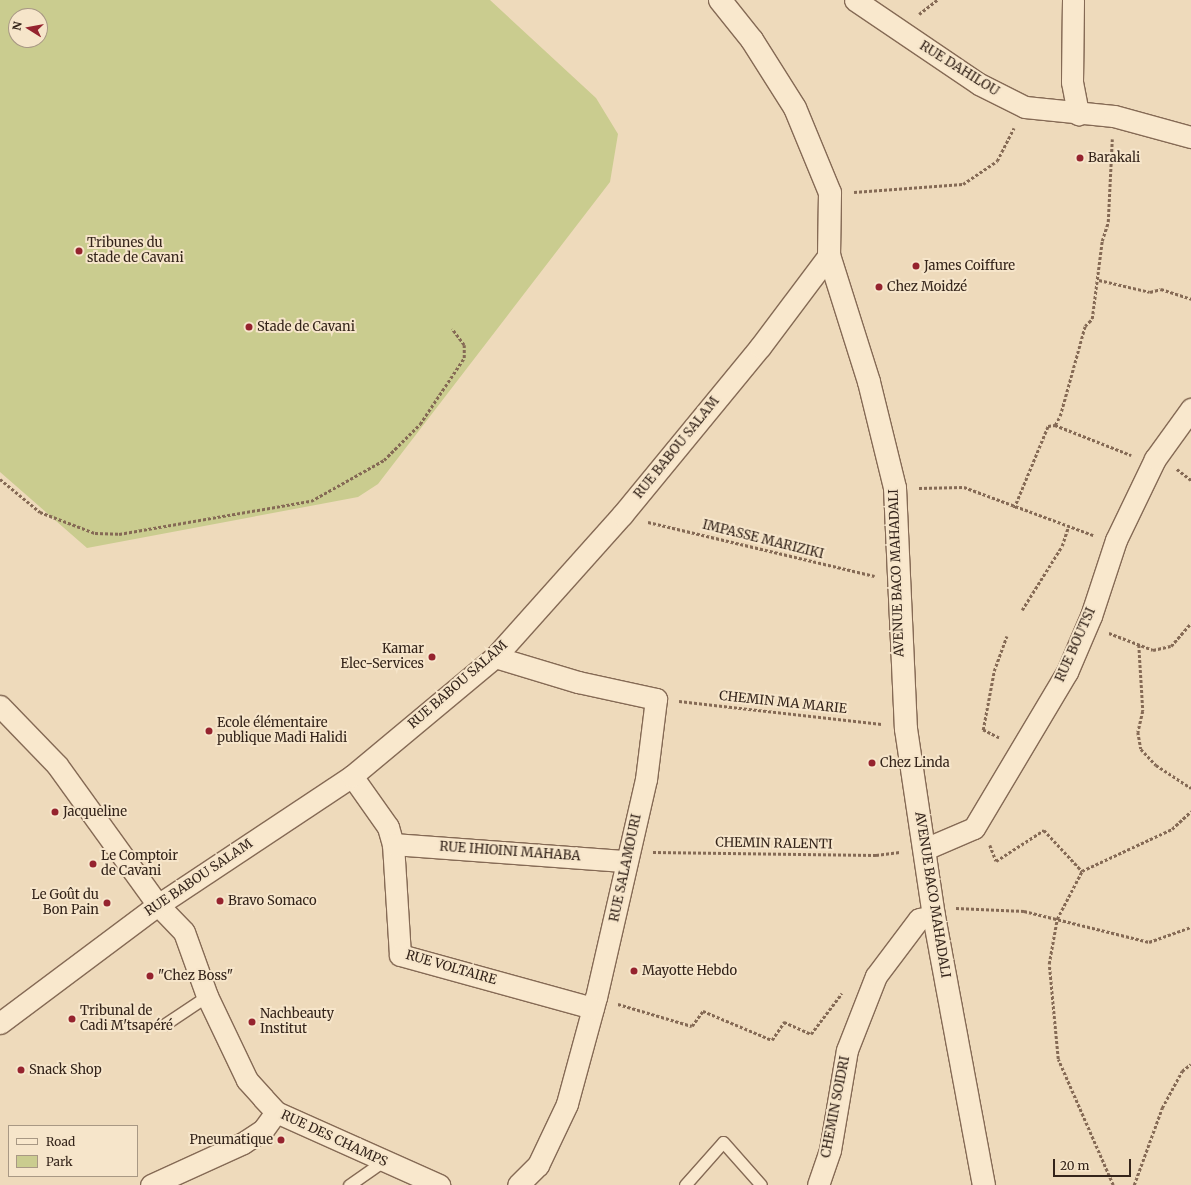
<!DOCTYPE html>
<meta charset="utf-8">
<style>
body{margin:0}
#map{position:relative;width:1191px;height:1185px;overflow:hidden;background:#eedabb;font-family:Merriweather,serif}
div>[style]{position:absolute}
.green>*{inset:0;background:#cacc8f}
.path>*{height:2.5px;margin-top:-1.25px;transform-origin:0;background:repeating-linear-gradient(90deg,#856a55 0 3px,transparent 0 5px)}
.roads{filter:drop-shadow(1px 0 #856a55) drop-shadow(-1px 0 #856a55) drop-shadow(0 1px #856a55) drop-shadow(0 -1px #856a55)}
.service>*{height:11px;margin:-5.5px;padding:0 5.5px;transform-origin:5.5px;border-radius:5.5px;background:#f9e8cd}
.minor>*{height:21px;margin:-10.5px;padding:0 10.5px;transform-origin:10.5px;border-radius:10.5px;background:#f9e8cd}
.tertiary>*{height:22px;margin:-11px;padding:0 11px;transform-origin:11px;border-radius:11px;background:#f9e8cd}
.dots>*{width:11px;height:11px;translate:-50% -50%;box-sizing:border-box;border:2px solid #f6e5ca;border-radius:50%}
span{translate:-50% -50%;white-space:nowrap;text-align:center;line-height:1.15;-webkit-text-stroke:4px #f6e5ca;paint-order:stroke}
.street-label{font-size:13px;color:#34241a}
.poi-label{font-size:13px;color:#34241a}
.left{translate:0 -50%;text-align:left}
.right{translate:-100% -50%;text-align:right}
.legend{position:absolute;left:8px;top:1125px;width:130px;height:52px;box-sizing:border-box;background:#f6e5ca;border:1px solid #a89884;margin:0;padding:5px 7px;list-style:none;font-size:12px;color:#34241a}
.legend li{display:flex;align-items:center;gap:8px;height:20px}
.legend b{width:20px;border:1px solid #a89884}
.north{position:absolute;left:8px;top:8px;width:40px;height:40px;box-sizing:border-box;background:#f6e5ca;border:1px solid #a89884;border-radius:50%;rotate:281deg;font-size:11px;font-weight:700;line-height:16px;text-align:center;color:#34241a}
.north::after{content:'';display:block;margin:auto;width:14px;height:18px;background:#95232e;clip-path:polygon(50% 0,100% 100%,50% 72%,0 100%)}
.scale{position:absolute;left:1053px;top:1159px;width:78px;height:18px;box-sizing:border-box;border:2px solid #34241a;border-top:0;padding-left:5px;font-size:12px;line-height:14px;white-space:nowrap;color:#34241a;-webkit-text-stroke:3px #f6e5ca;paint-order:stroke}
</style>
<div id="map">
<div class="green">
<i style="clip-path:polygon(evenodd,0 0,490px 0,596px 98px,618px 134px,610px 182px,378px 484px,358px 497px,87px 548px,0 472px,0 0,16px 16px,40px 16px,40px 40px,16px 40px,16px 16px)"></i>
</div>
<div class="path">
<i style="left:919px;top:14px;width:23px;rotate:-38deg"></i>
<i style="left:854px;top:192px;width:109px;rotate:-4.2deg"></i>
<i style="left:963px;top:184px;width:41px;rotate:-34.1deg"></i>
<i style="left:997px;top:161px;width:37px;rotate:-63deg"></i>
<i style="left:1099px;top:280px;width:52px;rotate:13.2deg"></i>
<i style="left:1150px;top:292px;width:11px;rotate:-15deg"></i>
<i style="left:1161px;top:289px;width:32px;rotate:18deg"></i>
<i style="left:1055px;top:425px;width:82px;rotate:21.5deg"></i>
<i style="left:1177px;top:469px;width:18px;rotate:38deg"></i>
<i style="left:0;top:479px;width:52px;rotate:39.5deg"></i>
<i style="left:40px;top:512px;width:59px;rotate:20.9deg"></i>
<i style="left:95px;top:533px;width:24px;rotate:2deg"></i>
<i style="left:119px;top:534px;width:195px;rotate:-9.8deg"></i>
<i style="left:311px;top:501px;width:84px;rotate:-29.3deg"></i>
<i style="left:384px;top:460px;width:51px;rotate:-45deg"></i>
<i style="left:420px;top:424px;width:79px;rotate:-56.3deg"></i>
<i style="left:464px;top:358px;width:13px;rotate:-90deg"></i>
<i style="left:464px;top:345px;width:20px;rotate:-127deg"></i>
<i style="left:919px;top:488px;width:45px;rotate:-1.3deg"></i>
<i style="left:964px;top:487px;width:138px;rotate:20.4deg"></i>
<i style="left:1014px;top:508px;width:89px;rotate:-67.5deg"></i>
<i style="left:1048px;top:426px;width:7px;rotate:-8deg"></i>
<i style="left:1055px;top:425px;width:10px;rotate:-61deg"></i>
<i style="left:1060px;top:416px;width:93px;rotate:-74.5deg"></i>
<i style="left:1085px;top:326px;width:10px;rotate:-45deg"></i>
<i style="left:1092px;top:319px;width:79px;rotate:-82.7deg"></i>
<i style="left:1102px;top:241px;width:20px;rotate:-72deg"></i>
<i style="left:1108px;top:222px;width:83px;rotate:-87.2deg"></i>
<i style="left:648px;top:522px;width:233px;rotate:13.4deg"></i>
<i style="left:1022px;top:610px;width:75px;rotate:-58deg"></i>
<i style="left:1062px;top:546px;width:19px;rotate:-72deg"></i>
<i style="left:1109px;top:633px;width:47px;rotate:21.1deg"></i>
<i style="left:1153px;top:650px;width:18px;rotate:-13deg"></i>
<i style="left:1171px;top:646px;width:30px;rotate:-49deg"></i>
<i style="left:1139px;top:645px;width:66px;rotate:86.5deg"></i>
<i style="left:1143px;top:711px;width:22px;rotate:103deg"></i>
<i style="left:1138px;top:732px;width:17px;rotate:80deg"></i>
<i style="left:1141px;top:749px;width:22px;rotate:47deg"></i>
<i style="left:1156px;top:765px;width:42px;rotate:33.3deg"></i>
<i style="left:679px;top:701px;width:204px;rotate:6.5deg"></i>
<i style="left:999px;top:738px;width:18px;rotate:-153deg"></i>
<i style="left:983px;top:730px;width:60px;rotate:-79.4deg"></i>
<i style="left:994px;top:671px;width:37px;rotate:-70deg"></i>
<i style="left:990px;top:845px;width:17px;rotate:69deg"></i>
<i style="left:996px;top:861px;width:57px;rotate:-32.9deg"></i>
<i style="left:1044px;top:830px;width:56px;rotate:47.2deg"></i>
<i style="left:653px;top:852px;width:223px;rotate:0.8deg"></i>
<i style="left:876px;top:855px;width:24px;rotate:-7deg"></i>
<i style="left:956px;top:908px;width:68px;rotate:2.5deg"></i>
<i style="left:1024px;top:911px;width:129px;rotate:13.9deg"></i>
<i style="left:1149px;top:942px;width:45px;rotate:-19.7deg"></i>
<i style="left:618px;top:1004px;width:77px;rotate:16.6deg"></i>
<i style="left:692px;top:1026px;width:19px;rotate:-54deg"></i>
<i style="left:703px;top:1011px;width:75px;rotate:22.8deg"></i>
<i style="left:772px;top:1040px;width:22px;rotate:-56deg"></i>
<i style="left:784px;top:1022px;width:30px;rotate:24deg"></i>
<i style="left:811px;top:1034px;width:51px;rotate:-52.9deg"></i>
<i style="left:1113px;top:1185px;width:137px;rotate:-113.6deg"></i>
<i style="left:1058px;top:1059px;width:95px;rotate:-95.4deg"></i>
<i style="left:1049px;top:964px;width:46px;rotate:-79.9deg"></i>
<i style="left:1057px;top:919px;width:54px;rotate:-62.5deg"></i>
<i style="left:1082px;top:871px;width:99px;rotate:-25deg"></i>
<i style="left:1172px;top:829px;width:26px;rotate:-43deg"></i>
<i style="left:1134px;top:1185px;width:82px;rotate:-70deg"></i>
<i style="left:1162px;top:1108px;width:42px;rotate:-61.6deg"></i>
<i style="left:1182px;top:1071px;width:11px;rotate:-38deg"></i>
</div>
<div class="roads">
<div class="service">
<i style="left:165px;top:1024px;width:50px;rotate:-33.7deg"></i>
<i style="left:349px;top:1185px;width:40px;rotate:-34.9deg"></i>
<i style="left:685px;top:1185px;width:57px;rotate:-48.5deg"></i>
<i style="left:723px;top:1142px;width:57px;rotate:48.5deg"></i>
</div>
<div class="minor">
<i style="left:855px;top:0;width:150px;rotate:34.1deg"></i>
<i style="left:979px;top:84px;width:51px;rotate:26.6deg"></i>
<i style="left:1025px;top:107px;width:89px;rotate:5.8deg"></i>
<i style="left:1114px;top:116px;width:80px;rotate:15.3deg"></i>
<i style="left:1073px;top:0;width:82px;rotate:90.7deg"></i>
<i style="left:1072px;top:82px;width:33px;rotate:79deg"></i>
<i style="left:495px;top:657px;width:87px;rotate:16.8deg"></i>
<i style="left:578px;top:682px;width:80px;rotate:12.3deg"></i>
<i style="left:656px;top:699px;width:81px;rotate:97.1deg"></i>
<i style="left:646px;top:779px;width:224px;rotate:102.9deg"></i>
<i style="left:596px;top:997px;width:111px;rotate:105.2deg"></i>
<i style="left:567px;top:1104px;width:68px;rotate:115.4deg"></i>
<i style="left:538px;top:1165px;width:28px;rotate:135deg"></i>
<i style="left:0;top:706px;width:82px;rotate:46deg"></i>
<i style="left:57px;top:765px;width:173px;rotate:54.2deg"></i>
<i style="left:158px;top:905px;width:37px;rotate:46deg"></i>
<i style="left:184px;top:932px;width:68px;rotate:70.2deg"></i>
<i style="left:207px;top:996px;width:93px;rotate:64.5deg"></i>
<i style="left:247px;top:1080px;width:24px;rotate:48deg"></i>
<i style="left:263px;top:1098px;width:19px;rotate:47deg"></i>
<i style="left:276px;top:1112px;width:179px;rotate:24.1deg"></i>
<i style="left:352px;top:776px;width:62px;rotate:54.8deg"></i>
<i style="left:388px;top:827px;width:18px;rotate:74deg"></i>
<i style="left:393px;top:844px;width:111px;rotate:86.4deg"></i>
<i style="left:400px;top:955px;width:200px;rotate:15.4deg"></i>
<i style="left:393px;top:844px;width:234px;rotate:4.2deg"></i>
<i style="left:925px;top:849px;width:53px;rotate:-23.2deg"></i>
<i style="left:974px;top:828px;width:182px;rotate:-59.2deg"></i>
<i style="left:1067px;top:672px;width:61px;rotate:-66.8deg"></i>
<i style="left:1091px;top:616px;width:80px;rotate:-71.8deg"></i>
<i style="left:1116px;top:540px;width:90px;rotate:-64.3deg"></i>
<i style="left:1155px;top:459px;width:62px;rotate:-54.2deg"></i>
<i style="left:0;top:1023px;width:197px;rotate:-36.8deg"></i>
<i style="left:158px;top:905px;width:233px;rotate:-33.6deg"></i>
<i style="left:352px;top:776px;width:186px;rotate:-39.8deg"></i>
<i style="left:495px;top:657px;width:191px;rotate:-48.2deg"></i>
<i style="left:622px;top:515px;width:217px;rotate:-50.6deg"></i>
<i style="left:760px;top:347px;width:115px;rotate:-53.1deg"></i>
<i style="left:151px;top:1185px;width:101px;rotate:-24.5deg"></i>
<i style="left:243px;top:1143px;width:24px;rotate:-33deg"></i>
<i style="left:263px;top:1130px;width:22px;rotate:-54deg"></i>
<i style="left:818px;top:1185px;width:37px;rotate:-71deg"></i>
<i style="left:830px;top:1150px;width:101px;rotate:-80.4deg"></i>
<i style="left:847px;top:1050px;width:79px;rotate:-68.6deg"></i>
<i style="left:876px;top:976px;width:71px;rotate:-53deg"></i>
<i style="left:919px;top:919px;width:15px;rotate:-11deg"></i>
</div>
<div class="tertiary">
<i style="left:720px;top:0;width:51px;rotate:51.3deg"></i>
<i style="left:752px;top:40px;width:80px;rotate:57.7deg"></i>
<i style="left:795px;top:108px;width:92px;rotate:67.6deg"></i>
<i style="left:830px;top:193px;width:62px;rotate:90.9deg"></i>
<i style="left:829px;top:255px;width:133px;rotate:72.5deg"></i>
<i style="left:869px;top:382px;width:109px;rotate:76.2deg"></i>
<i style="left:895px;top:488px;width:241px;rotate:87.4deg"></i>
<i style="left:906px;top:729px;width:189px;rotate:81.5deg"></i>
<i style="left:934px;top:916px;width:274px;rotate:79.5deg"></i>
</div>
</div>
<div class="dots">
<i style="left:1080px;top:158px;background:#95232e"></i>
<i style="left:79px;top:251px;background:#95232e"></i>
<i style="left:916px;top:266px;background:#95232e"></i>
<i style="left:879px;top:287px;background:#95232e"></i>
<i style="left:249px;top:327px;background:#95232e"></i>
<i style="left:432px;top:657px;background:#95232e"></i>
<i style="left:209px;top:731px;background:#95232e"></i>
<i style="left:872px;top:763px;background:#95232e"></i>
<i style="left:55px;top:812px;background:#95232e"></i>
<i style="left:93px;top:864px;background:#95232e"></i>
<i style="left:220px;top:901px;background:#95232e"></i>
<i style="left:107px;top:903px;background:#95232e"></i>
<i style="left:634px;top:971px;background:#95232e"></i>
<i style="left:150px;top:976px;background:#95232e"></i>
<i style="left:72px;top:1019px;background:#95232e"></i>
<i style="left:252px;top:1022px;background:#95232e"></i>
<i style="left:21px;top:1070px;background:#95232e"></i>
<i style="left:281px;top:1140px;background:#95232e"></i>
</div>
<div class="street-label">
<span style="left:959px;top:69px;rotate:32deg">RUE DAHILOU</span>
<span style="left:677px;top:448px;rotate:-51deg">RUE BABOU SALAM</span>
<span style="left:763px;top:540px;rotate:14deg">IMPASSE MARIZIKI</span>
<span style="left:897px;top:573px;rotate:-92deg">AVENUE BACO MAHADALI</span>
<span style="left:1076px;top:645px;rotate:-66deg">RUE BOUTSI</span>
<span style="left:458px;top:685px;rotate:-41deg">RUE BABOU SALAM</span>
<span style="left:783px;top:703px;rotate:6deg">CHEMIN MA MARIE</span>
<span style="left:774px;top:844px;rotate:1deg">CHEMIN RALENTI</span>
<span style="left:510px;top:852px;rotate:4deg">RUE IHIOINI MAHABA</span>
<span style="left:626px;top:868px;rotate:-78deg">RUE SALAMOURI</span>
<span style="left:199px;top:878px;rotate:-34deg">RUE BABOU SALAM</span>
<span style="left:932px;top:895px;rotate:81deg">AVENUE BACO MAHADALI</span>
<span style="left:451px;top:968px;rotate:16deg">RUE VOLTAIRE</span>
<span style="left:836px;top:1107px;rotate:-79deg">CHEMIN SOIDRI</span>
<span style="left:334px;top:1139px;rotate:25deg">RUE DES CHAMPS</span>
</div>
<div class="poi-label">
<span class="left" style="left:1088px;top:158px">Barakali</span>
<span class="left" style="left:87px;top:251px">Tribunes du<br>stade de Cavani</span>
<span class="left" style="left:924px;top:266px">James Coiffure</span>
<span class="left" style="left:887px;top:287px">Chez Moidzé</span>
<span class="left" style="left:257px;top:327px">Stade de Cavani</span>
<span class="right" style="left:424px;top:657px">Kamar<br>Elec-Services</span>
<span class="left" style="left:217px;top:731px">Ecole élémentaire<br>publique Madi Halidi</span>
<span class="left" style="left:880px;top:763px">Chez Linda</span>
<span class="left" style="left:63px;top:812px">Jacqueline</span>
<span class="left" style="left:101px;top:864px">Le Comptoir<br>de Cavani</span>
<span class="right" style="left:99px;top:903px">Le Goût du<br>Bon Pain</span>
<span class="left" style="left:228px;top:901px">Bravo Somaco</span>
<span class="left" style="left:642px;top:971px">Mayotte Hebdo</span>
<span class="left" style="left:158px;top:976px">"Chez Boss"</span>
<span class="left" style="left:80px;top:1019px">Tribunal de<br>Cadi M'tsapéré</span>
<span class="left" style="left:260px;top:1022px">Nachbeauty<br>Institut</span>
<span class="left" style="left:29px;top:1070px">Snack Shop</span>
<span class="right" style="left:273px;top:1140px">Pneumatique</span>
</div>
<ul class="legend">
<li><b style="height:5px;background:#f9e8cd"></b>Road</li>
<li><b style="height:11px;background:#cacc8f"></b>Park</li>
</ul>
<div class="north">N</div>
<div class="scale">20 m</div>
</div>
